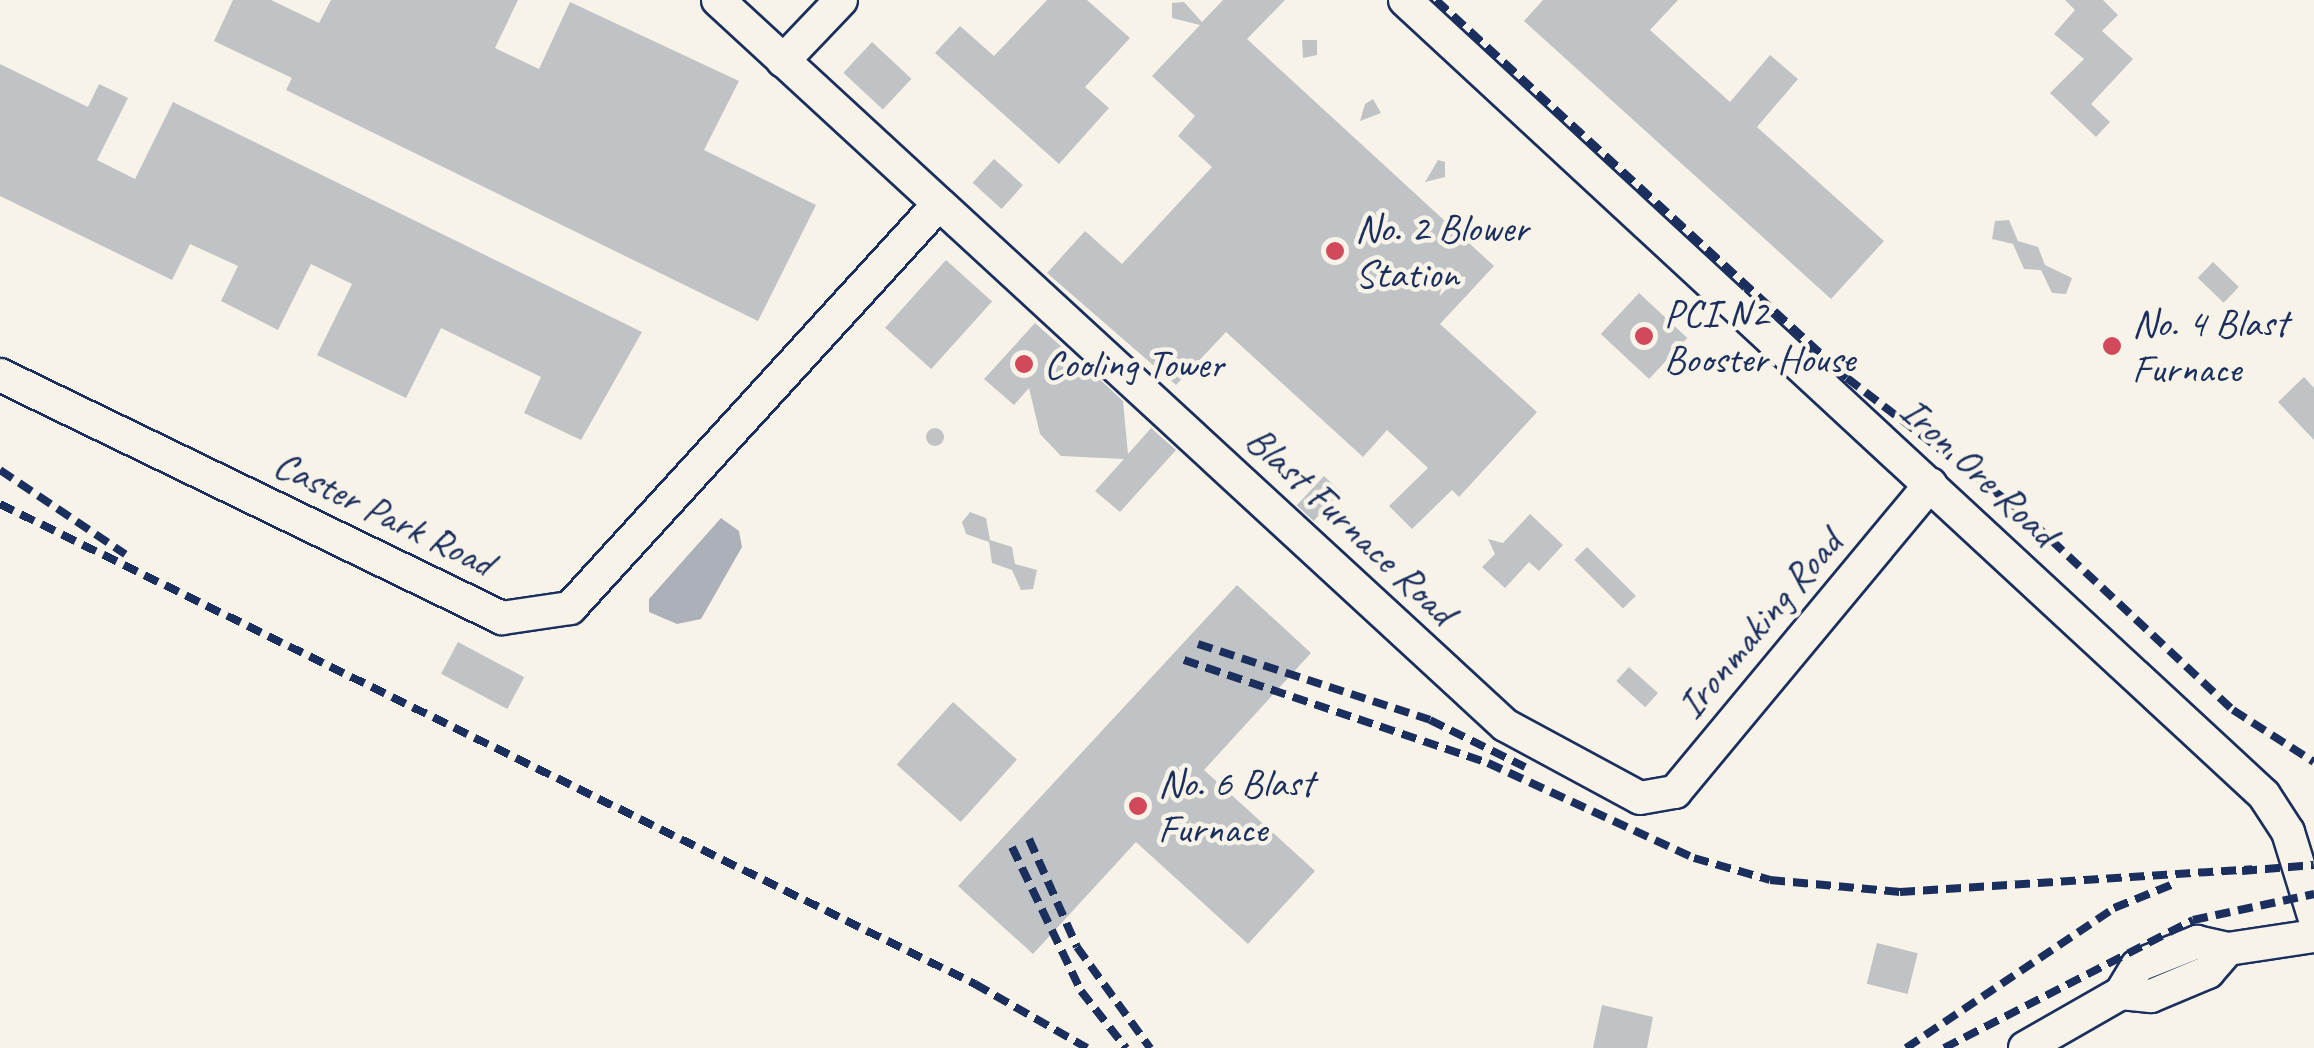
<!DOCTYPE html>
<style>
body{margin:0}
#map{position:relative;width:2314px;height:1048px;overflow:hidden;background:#f7f3e8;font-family:Caveat,sans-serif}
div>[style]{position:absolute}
.water>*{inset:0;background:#acb0b9}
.building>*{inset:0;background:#c0c3c5;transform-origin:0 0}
.round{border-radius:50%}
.roads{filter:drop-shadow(2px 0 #1b2f5e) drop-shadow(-2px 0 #1b2f5e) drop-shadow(0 2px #1b2f5e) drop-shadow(0 -2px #1b2f5e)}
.minor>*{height:32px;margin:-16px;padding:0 16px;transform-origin:16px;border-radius:16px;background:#f7f3e8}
.rail>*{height:8px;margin-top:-4px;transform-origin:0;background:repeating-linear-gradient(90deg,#1b2f5e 0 15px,transparent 0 23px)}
.dots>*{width:28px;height:28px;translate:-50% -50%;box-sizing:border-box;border:5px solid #f7f3e8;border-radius:50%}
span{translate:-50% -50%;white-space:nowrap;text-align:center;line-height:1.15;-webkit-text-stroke:9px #f7f3e8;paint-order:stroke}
.poi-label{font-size:40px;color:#1b2f5e}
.left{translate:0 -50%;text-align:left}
.street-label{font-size:40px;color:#1b2f5e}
</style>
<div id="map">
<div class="water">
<i style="clip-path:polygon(721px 518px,739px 531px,742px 547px,701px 619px,677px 624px,649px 612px,649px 599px)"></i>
</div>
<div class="building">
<i style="clip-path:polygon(233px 0,271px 0,319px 23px,331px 0,518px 0,495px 48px,539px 69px,570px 2px,739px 81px,704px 150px,816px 205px,758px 321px,286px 90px,292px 78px,214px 41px)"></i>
<i style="clip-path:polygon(1047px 0,1087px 0,1130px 38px,1085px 87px,1109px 108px,1059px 164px,935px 53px,960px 26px,994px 56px)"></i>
<i style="clip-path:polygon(1223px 0,1285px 0,1247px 39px,1494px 266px,1440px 324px,1537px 412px,1459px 497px,1452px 490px,1412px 529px,1389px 506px,1428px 468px,1387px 430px,1363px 457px,1226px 332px,1176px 385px,1047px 273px,1085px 231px,1122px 264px,1212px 167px,1178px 136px,1195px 116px,1152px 76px,1200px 25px,1172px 18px,1172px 3px,1184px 2px,1202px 22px)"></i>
<i style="clip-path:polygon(1543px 0,1678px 0,1650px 30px,1730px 102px,1770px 55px,1798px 79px,1757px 127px,1884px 241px,1831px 299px,1524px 21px)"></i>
<i style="clip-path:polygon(2065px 0,2103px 0,2118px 15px,2102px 31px,2133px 59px,2091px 104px,2110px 122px,2096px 137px,2050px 93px,2084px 59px,2054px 34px,2075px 10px)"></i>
<i style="clip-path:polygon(1302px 40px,1317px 40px,1317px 55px,1303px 58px)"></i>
<i style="left:872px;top:42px;width:54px;height:42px;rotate:43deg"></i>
<i style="clip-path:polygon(0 64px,88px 107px,99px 84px,128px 98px,97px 160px,135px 179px,173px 102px,642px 332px,581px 440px,524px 413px,541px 377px,441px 328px,406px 398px,317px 355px,352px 284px,311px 264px,278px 330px,221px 301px,238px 266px,190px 244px,172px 280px,0 196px)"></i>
<i style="clip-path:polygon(1373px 99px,1381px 113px,1360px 121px,1365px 104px)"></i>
<i style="left:994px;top:159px;width:39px;height:32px;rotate:42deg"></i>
<i style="clip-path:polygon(1438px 160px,1445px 162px,1445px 177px,1425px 182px)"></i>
<i style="clip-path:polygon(2009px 220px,2018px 241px,2038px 247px,2045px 265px,2072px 278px,2066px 294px,2052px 293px,2041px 270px,2024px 269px,2013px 244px,1992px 239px,1995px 221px)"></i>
<i style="left:946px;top:260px;width:62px;height:91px;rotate:42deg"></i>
<i style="left:2213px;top:262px;width:36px;height:22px;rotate:44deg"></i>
<i style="left:1639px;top:293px;width:66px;height:56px;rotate:43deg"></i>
<i style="clip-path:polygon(1035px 323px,1064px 349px,1051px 363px,1093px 373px,1123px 401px,1128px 454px,1151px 428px,1176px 450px,1120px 512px,1095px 491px,1124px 459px,1061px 456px,1040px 434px,1029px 388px,1014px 405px,984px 379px)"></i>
<i style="clip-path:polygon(2304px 377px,2314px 388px,2314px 440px,2278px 402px)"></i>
<i class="round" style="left:926px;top:428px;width:18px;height:18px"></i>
<i style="left:1324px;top:476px;width:23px;height:40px;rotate:43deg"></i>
<i style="clip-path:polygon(970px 512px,986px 518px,990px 540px,1012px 547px,1015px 564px,1037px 570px,1033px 589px,1021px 590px,1012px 570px,992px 563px,989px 542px,966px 534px,962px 522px)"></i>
<i style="clip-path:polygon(1530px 514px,1563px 545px,1539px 571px,1529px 562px,1505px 588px,1482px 567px,1495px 554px,1488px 539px,1503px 543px)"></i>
<i style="left:1587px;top:547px;width:69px;height:18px;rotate:45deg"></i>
<i style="clip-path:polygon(1237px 585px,1311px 653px,1204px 770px,1315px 871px,1248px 944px,1136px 842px,1033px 954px,958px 886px)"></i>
<i style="left:458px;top:642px;width:75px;height:36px;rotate:28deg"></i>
<i style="left:1629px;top:667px;width:39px;height:19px;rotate:42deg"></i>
<i style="left:953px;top:702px;width:86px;height:84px;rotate:42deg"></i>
<i style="left:1877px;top:943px;width:42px;height:42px;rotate:14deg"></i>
<i style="clip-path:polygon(1602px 1005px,1653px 1017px,1647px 1048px,1593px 1048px)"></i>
</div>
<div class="roads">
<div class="minor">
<i style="left:718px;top:0;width:1070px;rotate:42.65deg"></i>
<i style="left:1505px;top:725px;width:153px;rotate:28.4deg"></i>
<i style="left:1640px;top:798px;width:36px;rotate:-10deg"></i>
<i style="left:1675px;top:792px;width:400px;rotate:-50.3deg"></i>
<i style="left:1405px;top:0;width:1170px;rotate:42.78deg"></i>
<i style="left:2264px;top:795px;width:44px;rotate:57deg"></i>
<i style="left:2288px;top:832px;width:88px;rotate:72.8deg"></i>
<i style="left:783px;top:61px;width:84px;rotate:-46.4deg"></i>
<i style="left:0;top:375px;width:558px;rotate:25.83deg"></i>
<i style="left:502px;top:618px;width:69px;rotate:-8.4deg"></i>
<i style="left:570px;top:608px;width:547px;rotate:-47.59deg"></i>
<i style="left:2121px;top:993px;width:30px;rotate:6deg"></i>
<i style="left:2151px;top:996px;width:62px;rotate:-22.8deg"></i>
<i style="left:2208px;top:972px;width:30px;rotate:-49deg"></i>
<i style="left:2025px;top:1048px;width:111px;rotate:-29.8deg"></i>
<i style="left:2121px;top:993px;width:31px;rotate:-59deg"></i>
<i style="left:2137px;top:966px;width:65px;rotate:-21.8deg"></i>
<i style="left:2197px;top:942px;width:32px;rotate:13deg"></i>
<i style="left:2228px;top:949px;width:87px;rotate:-8.6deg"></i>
</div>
</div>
<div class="rail">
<i style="left:1436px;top:0;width:558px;rotate:42.6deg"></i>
<i style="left:1847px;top:378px;width:215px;rotate:37.5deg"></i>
<i style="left:2018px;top:509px;width:294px;rotate:43.1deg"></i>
<i style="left:2233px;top:710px;width:96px;rotate:32.7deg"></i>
<i style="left:0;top:470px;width:151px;rotate:33.9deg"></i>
<i style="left:0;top:504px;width:1087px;rotate:26.21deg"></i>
<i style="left:975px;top:984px;width:129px;rotate:29.7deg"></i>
<i style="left:1198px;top:644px;width:244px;rotate:18.1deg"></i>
<i style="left:1430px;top:720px;width:106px;rotate:26.3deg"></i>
<i style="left:1184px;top:660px;width:321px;rotate:18.7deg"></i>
<i style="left:1488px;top:763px;width:227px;rotate:24.8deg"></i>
<i style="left:1694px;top:858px;width:79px;rotate:16.1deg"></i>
<i style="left:1770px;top:880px;width:131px;rotate:5.3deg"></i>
<i style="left:1900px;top:892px;width:353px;rotate:-3.7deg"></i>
<i style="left:1029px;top:839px;width:118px;rotate:66deg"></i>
<i style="left:1077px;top:947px;width:125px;rotate:54.1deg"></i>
<i style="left:1012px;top:847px;width:160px;rotate:64.4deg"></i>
<i style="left:1081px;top:991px;width:73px;rotate:51.7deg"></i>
<i style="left:2242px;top:871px;width:72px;rotate:-4.8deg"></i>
<i style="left:1906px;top:1048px;width:251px;rotate:-33.9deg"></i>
<i style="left:2114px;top:908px;width:64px;rotate:-22.1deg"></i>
<i style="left:1944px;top:1048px;width:280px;rotate:-27.2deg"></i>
<i style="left:2193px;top:920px;width:124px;rotate:-12.1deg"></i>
</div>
<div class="dots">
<i style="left:1335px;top:251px;background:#d1495b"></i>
<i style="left:1644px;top:336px;background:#d1495b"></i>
<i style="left:2112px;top:346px;background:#d1495b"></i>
<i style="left:1024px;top:364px;background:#d1495b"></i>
<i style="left:1138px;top:806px;background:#d1495b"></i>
</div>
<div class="poi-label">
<span class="left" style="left:1355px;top:251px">No. 2 Blower<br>Station</span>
<span class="left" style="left:1664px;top:336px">PCI N2<br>Booster House</span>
<span class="left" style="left:2132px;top:346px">No. 4 Blast<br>Furnace</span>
<span class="left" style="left:1044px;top:364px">Cooling Tower</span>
<span class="left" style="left:1158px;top:806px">No. 6 Blast<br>Furnace</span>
</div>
<div class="street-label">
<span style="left:1979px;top:471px;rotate:43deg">Iron Ore Road</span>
<span style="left:384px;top:513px;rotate:26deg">Caster Park Road</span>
<span style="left:1351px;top:525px;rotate:43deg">Blast Furnace Road</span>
<span style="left:1759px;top:624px;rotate:-50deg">Ironmaking Road</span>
</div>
</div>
